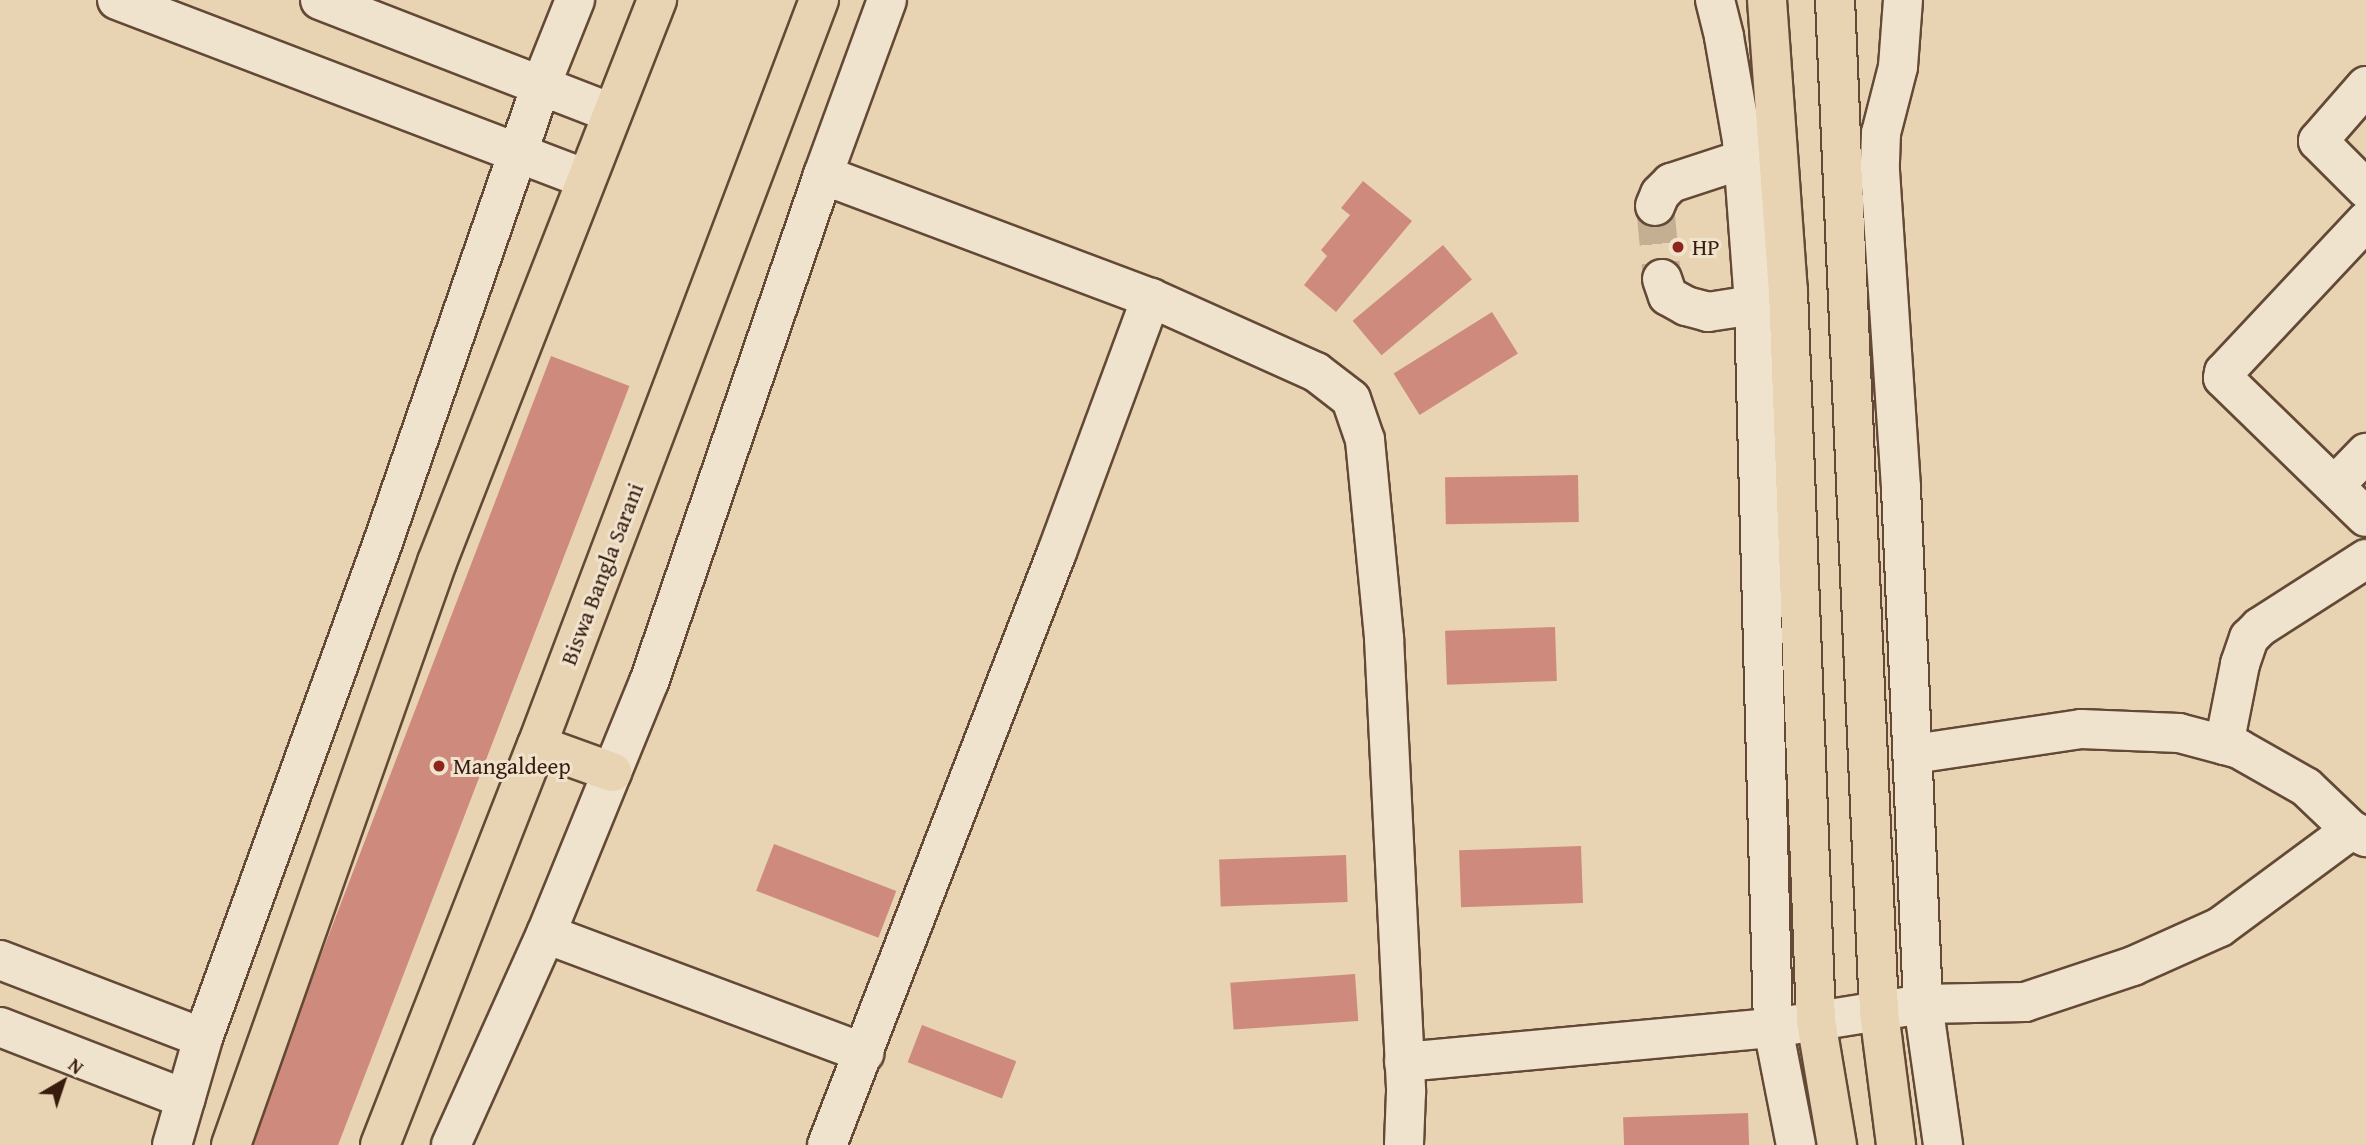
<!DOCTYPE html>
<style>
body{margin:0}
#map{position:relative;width:2366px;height:1145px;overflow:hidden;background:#e8d4b3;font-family:"Gentium Book Plus",serif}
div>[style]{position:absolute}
.building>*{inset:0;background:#ce8b7d;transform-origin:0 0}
.minor-tunnel>*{height:38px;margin-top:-19px;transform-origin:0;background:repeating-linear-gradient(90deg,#c5af92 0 38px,transparent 0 57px)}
.roads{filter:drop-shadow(2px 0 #634936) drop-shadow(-2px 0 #634936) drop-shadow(0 2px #634936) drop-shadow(0 -2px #634936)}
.minor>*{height:38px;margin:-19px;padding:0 19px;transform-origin:19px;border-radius:19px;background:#f0e3ce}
.major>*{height:38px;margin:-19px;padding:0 19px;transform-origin:19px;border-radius:19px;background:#e8d4b3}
.dots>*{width:19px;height:19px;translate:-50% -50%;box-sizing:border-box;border:4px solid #f0e3ce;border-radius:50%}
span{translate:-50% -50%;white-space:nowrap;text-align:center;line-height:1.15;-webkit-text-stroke:6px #f0e3ce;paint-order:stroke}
.poi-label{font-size:23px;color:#371b0d}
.left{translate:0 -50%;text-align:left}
.street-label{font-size:23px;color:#371b0d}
.north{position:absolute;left:28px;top:1047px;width:70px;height:70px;-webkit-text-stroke:5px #f0e3ce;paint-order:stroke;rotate:39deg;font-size:19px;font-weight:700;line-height:28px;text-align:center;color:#371b0d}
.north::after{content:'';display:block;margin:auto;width:24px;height:32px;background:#371b0d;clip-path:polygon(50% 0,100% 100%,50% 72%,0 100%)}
</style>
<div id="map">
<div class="building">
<i style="clip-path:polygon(1363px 181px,1412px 221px,1336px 312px,1304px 285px,1327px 256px,1321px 250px,1350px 215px,1341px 208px)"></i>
<i style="left:1443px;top:245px;width:45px;height:118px;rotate:50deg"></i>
<i style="left:1492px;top:312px;width:49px;height:116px;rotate:58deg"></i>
<i style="left:551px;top:356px;width:84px;height:845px;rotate:21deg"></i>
<i style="left:1578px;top:475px;width:47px;height:133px;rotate:89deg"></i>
<i style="left:1555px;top:627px;width:54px;height:110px;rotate:88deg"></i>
<i style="left:774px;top:844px;width:131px;height:50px;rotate:21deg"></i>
<i style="left:1581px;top:846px;width:57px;height:122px;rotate:88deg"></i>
<i style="left:1346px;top:855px;width:47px;height:127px;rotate:88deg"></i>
<i style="left:1355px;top:974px;width:47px;height:125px;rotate:86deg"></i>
<i style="left:922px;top:1025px;width:101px;height:40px;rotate:21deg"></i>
<i style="left:1748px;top:1113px;width:32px;height:125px;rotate:88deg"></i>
</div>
<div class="minor-tunnel">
<i style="left:1655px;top:206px;width:73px;rotate:84.5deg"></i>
</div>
<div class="roads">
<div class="minor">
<i style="left:117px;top:0;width:502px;rotate:20.89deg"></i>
<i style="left:320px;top:0;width:313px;rotate:21.2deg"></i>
<i style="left:1715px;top:0;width:38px;rotate:76deg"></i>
<i style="left:1724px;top:37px;width:105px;rotate:80.1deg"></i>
<i style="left:1742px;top:140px;width:165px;rotate:85.8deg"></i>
<i style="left:1754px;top:305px;width:723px;rotate:88.49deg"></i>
<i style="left:1773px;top:1028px;width:119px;rotate:78.9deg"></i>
<i style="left:1903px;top:0;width:67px;rotate:94.3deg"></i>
<i style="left:1898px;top:67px;width:68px;rotate:104.4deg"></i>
<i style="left:1881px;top:133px;width:38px;rotate:92deg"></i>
<i style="left:1880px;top:171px;width:318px;rotate:86.2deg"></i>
<i style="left:1901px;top:488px;width:516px;rotate:87.56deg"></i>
<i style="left:1923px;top:1004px;width:142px;rotate:81.9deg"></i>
<i style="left:2366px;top:86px;width:73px;rotate:131.1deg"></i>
<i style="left:2318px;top:141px;width:68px;rotate:45deg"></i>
<i style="left:823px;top:175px;width:350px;rotate:20.6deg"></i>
<i style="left:1151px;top:298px;width:181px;rotate:24.2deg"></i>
<i style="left:1316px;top:372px;width:44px;rotate:37.6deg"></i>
<i style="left:1351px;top:399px;width:43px;rotate:71.1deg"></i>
<i style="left:1365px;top:440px;width:199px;rotate:84.5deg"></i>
<i style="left:1384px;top:638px;width:455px;rotate:87.2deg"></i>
<i style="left:1406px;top:1092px;width:53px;rotate:92.2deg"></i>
<i style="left:1655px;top:206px;width:13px;rotate:-67deg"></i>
<i style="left:1660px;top:194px;width:16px;rotate:-45deg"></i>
<i style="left:1671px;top:183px;width:77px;rotate:-18.2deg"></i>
<i style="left:2366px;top:221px;width:207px;rotate:133.2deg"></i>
<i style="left:2224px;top:372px;width:6px;rotate:99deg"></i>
<i style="left:2223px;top:378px;width:199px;rotate:44.2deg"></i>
<i style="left:1662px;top:279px;width:18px;rotate:71deg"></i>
<i style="left:1668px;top:296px;width:21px;rotate:29deg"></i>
<i style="left:1686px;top:306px;width:23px;rotate:15deg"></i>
<i style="left:1708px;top:312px;width:47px;rotate:-8.7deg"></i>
<i style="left:2335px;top:485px;width:45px;rotate:-45.9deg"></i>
<i style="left:2224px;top:745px;width:83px;rotate:-78.8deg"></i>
<i style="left:2240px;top:664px;width:28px;rotate:-71deg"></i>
<i style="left:2249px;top:638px;width:16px;rotate:-45deg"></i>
<i style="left:2260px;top:627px;width:126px;rotate:-32.7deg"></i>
<i style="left:1914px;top:754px;width:169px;rotate:-8.5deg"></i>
<i style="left:2081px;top:729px;width:98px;rotate:2.3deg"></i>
<i style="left:2179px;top:733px;width:62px;rotate:14.9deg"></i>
<i style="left:2239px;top:749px;width:77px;rotate:29.6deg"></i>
<i style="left:2306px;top:787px;width:62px;rotate:43.7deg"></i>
<i style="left:2351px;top:830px;width:17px;rotate:25deg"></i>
<i style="left:546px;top:934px;width:340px;rotate:20.5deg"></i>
<i style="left:0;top:960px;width:217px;rotate:21deg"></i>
<i style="left:0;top:1027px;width:199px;rotate:21.2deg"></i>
<i style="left:1404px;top:1062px;width:371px;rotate:-5.3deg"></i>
<i style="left:1773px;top:1028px;width:152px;rotate:-9.1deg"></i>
<i style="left:1923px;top:1004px;width:102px;rotate:-1.1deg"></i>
<i style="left:2025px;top:1002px;width:114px;rotate:-18.4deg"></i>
<i style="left:2133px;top:966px;width:95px;rotate:-24.1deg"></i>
<i style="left:2220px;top:927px;width:163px;rotate:-36.5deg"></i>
<i style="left:172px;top:1145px;width:111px;rotate:-73.8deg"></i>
<i style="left:203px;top:1038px;width:528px;rotate:-70.05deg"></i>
<i style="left:383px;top:542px;width:484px;rotate:-70.9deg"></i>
<i style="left:541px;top:85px;width:92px;rotate:-68.2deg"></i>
<i style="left:451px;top:1145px;width:231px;rotate:-65.8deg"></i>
<i style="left:546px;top:934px;width:272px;rotate:-67.8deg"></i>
<i style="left:649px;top:682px;width:536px;rotate:-71.06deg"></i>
<i style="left:823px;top:175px;width:186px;rotate:-69.9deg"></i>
<i style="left:827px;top:1145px;width:636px;rotate:-68.8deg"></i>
<i style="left:1057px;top:552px;width:271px;rotate:-69.7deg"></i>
</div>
<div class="major">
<i style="left:1767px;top:0;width:292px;rotate:85.9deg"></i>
<i style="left:1788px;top:291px;width:731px;rotate:87.8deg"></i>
<i style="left:1816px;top:1021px;width:126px;rotate:80.4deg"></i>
<i style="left:1835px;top:0;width:1013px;rotate:87.51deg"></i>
<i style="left:1879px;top:1012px;width:134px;rotate:82.7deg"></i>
<i style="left:537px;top:745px;width:80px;rotate:19.8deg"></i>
<i style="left:231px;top:1145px;width:618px;rotate:-70.54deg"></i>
<i style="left:437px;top:562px;width:604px;rotate:-68.62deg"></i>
<i style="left:380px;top:1145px;width:430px;rotate:-68.6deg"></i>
<i style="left:537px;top:745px;width:797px;rotate:-69.27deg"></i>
</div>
</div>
<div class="dots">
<i style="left:1678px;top:247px;background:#8f2418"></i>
<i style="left:439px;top:766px;background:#8f2418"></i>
</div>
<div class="poi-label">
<span class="left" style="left:1692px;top:247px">HP</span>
<span class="left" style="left:453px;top:766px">Mangaldeep</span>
</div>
<div class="street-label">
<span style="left:602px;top:574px;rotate:-69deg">Biswa Bangla Sarani</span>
</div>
<div class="north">N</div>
</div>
